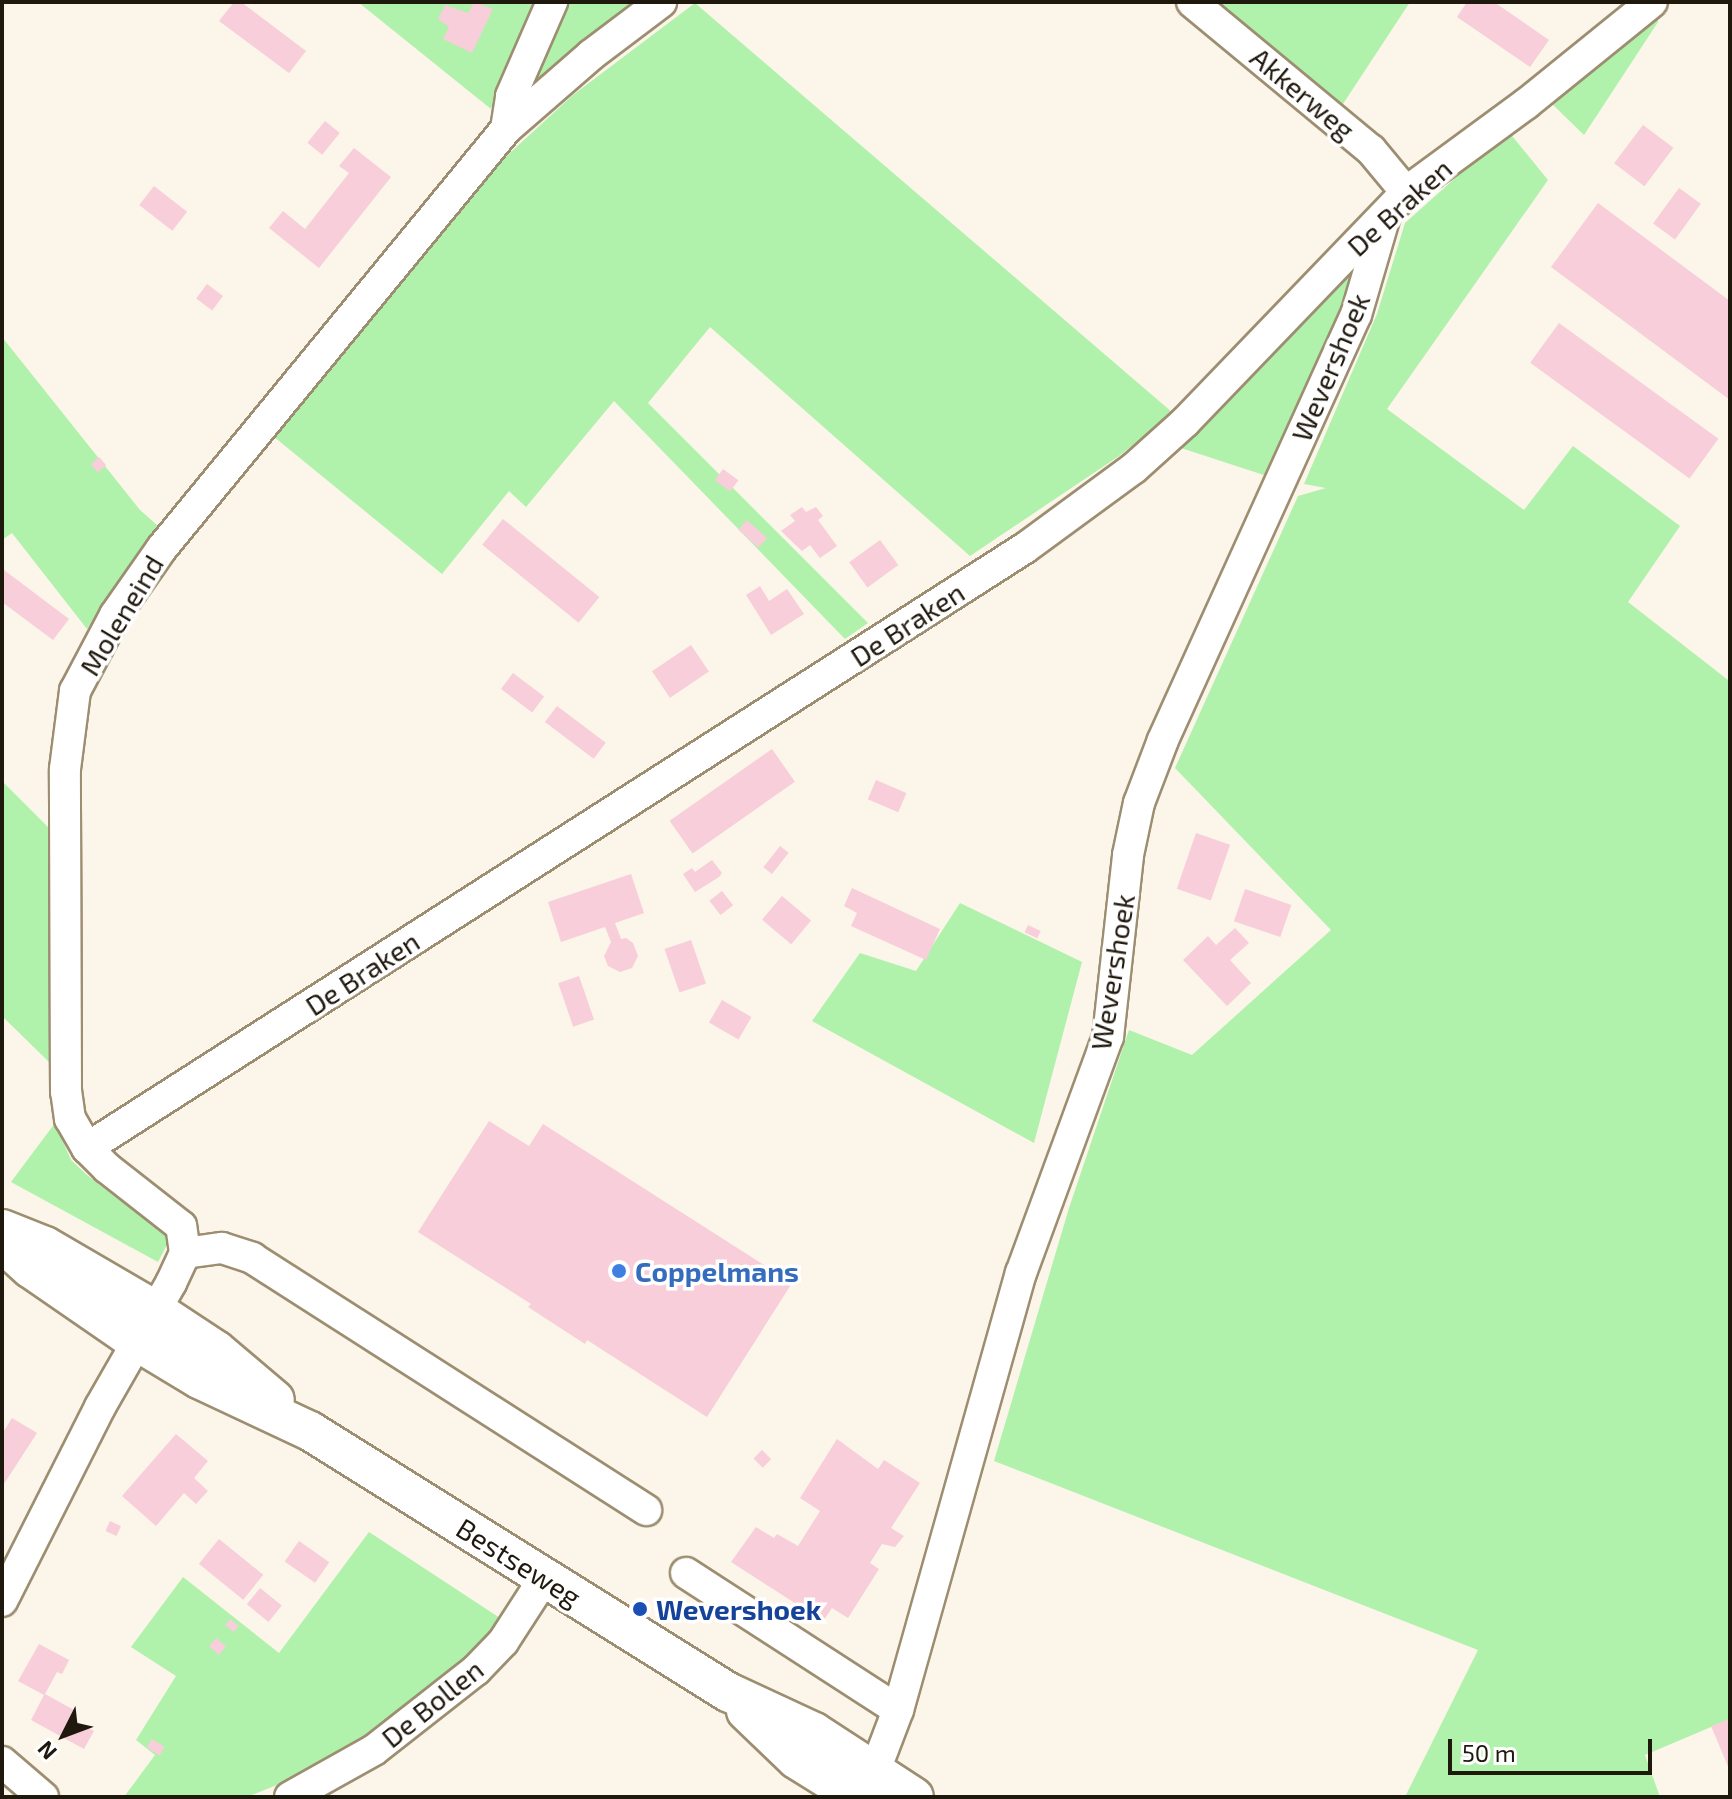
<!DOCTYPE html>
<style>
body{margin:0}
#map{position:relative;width:1732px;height:1799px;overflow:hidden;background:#fcf5e9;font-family:"Exo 2",sans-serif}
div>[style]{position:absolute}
.green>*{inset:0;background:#b0f1ac}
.building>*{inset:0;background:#f7ced9;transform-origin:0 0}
.roads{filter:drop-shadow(2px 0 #9d8e71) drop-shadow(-2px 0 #9d8e71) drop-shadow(0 2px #9d8e71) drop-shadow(0 -2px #9d8e71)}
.minor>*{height:30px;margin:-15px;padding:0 15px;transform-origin:15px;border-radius:15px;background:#fff}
.major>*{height:38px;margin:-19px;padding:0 19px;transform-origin:19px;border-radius:19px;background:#fff}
.dots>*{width:22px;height:22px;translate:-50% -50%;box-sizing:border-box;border:4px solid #fff;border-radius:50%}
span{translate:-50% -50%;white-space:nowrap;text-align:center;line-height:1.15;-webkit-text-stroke:7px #fff;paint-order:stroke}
.street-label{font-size:28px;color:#1e180d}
.shop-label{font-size:28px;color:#366cbe;font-weight:700}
.left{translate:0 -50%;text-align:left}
.transit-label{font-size:28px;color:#164399;font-weight:700}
.frame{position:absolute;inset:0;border:4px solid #1e180d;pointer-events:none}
.north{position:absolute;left:24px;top:1695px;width:80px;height:80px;-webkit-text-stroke:6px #fff;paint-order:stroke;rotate:228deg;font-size:22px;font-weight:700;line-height:32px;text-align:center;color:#1e180d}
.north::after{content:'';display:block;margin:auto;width:28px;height:36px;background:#1e180d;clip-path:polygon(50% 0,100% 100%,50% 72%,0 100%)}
.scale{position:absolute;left:1448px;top:1739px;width:204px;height:36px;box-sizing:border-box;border:4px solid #1e180d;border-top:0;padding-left:10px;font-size:24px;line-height:28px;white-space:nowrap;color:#1e180d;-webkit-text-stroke:6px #fff;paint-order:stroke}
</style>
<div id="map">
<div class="green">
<i style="clip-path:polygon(358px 2px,539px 2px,491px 109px)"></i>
<i style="clip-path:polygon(564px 2px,639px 2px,532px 88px,530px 85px)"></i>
<i style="clip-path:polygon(1209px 2px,1410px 2px,1339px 110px)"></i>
<i style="clip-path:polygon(695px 3px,1173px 413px,1119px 456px,970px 556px,710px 327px,648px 403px,868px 623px,845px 639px,614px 401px,526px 507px,509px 491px,442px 574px,268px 432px,485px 176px,573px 95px)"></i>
<i style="clip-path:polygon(1658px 16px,1658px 22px,1584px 135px,1546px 98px)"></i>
<i style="clip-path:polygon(1508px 131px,1548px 180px,1387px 409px,1524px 510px,1573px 446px,1680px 526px,1628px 602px,1728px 680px,1730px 679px,1730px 1719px,1645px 1755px,1660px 1797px,1405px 1797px,1478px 1650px,994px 1461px,1069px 1208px,1129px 1030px,1192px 1055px,1331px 930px,1175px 768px,1298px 496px,1326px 488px,1304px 484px,1377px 314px,1405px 223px)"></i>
<i style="clip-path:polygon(1362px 252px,1346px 307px,1270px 477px,1181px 448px,1219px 412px,1342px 271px)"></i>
<i style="clip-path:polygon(2px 337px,140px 510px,158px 526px,87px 629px,12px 533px,2px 540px)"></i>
<i style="clip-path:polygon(2px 781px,48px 827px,49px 1062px,2px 1016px)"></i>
<i style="clip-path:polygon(960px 903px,1082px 962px,1034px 1143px,812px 1021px,860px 953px,916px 971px)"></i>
<i style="clip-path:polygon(55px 1123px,71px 1160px,87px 1175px,118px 1199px,153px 1216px,164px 1227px,169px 1241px,158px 1262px,11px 1182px)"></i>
<i style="clip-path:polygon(369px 1532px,503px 1620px,420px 1699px,326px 1765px,247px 1797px,124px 1797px,155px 1755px,136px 1740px,176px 1676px,131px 1647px,183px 1577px,279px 1653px)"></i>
</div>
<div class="building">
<i style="clip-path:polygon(234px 2px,241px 2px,306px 51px,289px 73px,219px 21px)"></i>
<i style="clip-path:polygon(474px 2px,493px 9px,472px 53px,443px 39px,449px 27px,438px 19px,445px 5px,468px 13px)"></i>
<i style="clip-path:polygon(1467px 2px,1494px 2px,1549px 40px,1530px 67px,1457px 17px)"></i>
<i style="left:325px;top:121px;width:19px;height:28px;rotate:39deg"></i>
<i style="left:1643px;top:125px;width:38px;height:48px;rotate:37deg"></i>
<i style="clip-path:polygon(354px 148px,391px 177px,319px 268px,269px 228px,283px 211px,305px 229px,349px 173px,339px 166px)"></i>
<i style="left:154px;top:186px;width:42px;height:24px;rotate:38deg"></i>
<i style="left:1679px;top:188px;width:27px;height:44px;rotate:36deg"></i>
<i style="clip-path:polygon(1598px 203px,1730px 301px,1730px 400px,1551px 267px)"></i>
<i style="left:207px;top:284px;width:20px;height:18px;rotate:37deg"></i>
<i style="left:1559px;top:323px;width:197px;height:49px;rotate:36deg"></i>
<i style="left:99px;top:457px;width:11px;height:11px;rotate:49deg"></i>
<i style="left:723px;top:469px;width:19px;height:14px;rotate:36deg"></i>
<i style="clip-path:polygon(802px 507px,806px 512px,816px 507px,823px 516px,818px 520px,837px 546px,820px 558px,810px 545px,802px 551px,781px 531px,795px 521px,790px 515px)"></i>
<i style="left:503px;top:519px;width:124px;height:33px;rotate:39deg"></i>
<i style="left:747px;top:520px;width:27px;height:13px;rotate:42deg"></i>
<i style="left:880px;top:540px;width:31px;height:38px;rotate:54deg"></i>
<i style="clip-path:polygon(4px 570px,69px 619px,53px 640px,2px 602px)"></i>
<i style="clip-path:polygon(760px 586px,769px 601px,787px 589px,804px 614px,771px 635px,746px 595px)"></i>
<i style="left:691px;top:645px;width:32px;height:47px;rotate:56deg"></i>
<i style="left:513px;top:673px;width:39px;height:20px;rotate:37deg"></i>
<i style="left:557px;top:706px;width:61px;height:20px;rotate:37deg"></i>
<i style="left:772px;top:749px;width:40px;height:125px;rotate:55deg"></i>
<i style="left:876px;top:780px;width:33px;height:21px;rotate:23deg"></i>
<i style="left:1196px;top:833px;width:36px;height:59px;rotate:19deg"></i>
<i style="left:780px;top:846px;width:11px;height:27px;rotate:38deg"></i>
<i style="clip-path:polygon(712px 860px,722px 873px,719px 877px,695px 892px,683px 874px,692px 868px,695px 872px)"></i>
<i style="clip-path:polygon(631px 874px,644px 913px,615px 923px,621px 939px,626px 938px,633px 943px,638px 956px,632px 968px,620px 972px,608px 966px,604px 956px,611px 942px,605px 927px,561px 942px,548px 902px)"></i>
<i style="clip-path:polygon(852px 888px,940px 929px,926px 960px,851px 926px,857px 913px,844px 906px)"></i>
<i style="left:1245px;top:889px;width:49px;height:34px;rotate:19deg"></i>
<i style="left:722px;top:891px;width:18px;height:16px;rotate:52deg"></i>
<i style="left:782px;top:896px;width:38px;height:31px;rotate:40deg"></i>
<i style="left:1028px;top:925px;width:14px;height:8px;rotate:25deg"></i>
<i style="clip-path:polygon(1235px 928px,1249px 943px,1230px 960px,1251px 983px,1227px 1006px,1183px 960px,1208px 936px,1216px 945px)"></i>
<i style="left:691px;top:940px;width:46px;height:28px;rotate:71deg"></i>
<i style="left:579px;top:976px;width:46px;height:22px;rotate:71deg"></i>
<i style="left:722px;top:1000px;width:34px;height:26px;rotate:30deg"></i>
<i style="clip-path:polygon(489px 1121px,529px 1146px,543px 1124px,792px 1283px,707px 1417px,587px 1340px,585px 1344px,528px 1307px,531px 1304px,418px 1232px)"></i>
<i style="clip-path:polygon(12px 1418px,37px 1433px,2px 1487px,2px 1434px)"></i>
<i style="clip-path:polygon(176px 1434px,208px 1461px,194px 1478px,208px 1491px,196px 1504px,184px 1493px,156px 1526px,122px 1496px)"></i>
<i style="clip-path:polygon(837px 1439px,878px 1469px,884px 1460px,920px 1483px,891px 1528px,904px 1536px,895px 1547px,882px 1544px,870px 1563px,879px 1569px,848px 1618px,832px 1608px,823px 1621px,731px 1562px,756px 1527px,774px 1538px,777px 1534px,798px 1546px,820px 1511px,800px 1498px)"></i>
<i style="left:762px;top:1450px;width:13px;height:12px;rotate:45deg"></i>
<i style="left:110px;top:1521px;width:12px;height:11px;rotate:24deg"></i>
<i style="left:219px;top:1539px;width:57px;height:32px;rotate:39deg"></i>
<i style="left:299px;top:1541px;width:37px;height:25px;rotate:35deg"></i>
<i style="left:260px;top:1588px;width:28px;height:21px;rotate:39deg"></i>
<i style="left:230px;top:1619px;width:11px;height:8px;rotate:38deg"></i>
<i style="left:216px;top:1638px;width:13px;height:11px;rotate:39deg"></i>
<i style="clip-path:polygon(39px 1644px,69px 1660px,62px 1674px,57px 1672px,45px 1694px,74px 1710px,70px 1718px,94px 1731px,84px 1749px,31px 1720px,44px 1695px,18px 1681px)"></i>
<i style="clip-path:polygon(1730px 1719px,1730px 1771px,1711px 1726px)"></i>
<i style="left:152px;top:1739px;width:15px;height:10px;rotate:32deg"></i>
</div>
<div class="roads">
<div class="minor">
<i style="left:1192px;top:2px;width:232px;rotate:39.6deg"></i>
<i style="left:1371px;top:150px;width:55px;rotate:50.2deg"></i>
<i style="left:506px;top:129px;width:33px;rotate:-81deg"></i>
<i style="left:511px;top:96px;width:103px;rotate:-66.4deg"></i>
<i style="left:87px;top:1148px;width:1113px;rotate:-32.61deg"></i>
<i style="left:1025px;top:548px;width:135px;rotate:-36.3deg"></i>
<i style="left:1134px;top:468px;width:69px;rotate:-42deg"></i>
<i style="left:1185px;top:422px;width:319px;rotate:-46.1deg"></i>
<i style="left:1406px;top:192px;width:149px;rotate:-36.3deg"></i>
<i style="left:1526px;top:104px;width:162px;rotate:-39deg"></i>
<i style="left:185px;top:1253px;width:37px;rotate:-8deg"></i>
<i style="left:222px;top:1248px;width:32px;rotate:18deg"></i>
<i style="left:252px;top:1258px;width:468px;rotate:32.6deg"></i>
<i style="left:686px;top:1573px;width:252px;rotate:32.9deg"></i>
<i style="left:2px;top:1601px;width:217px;rotate:-63.2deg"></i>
<i style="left:100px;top:1407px;width:143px;rotate:-60.2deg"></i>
<i style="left:171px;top:1283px;width:33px;rotate:-65deg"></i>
<i style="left:185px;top:1253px;width:27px;rotate:-98deg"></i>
<i style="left:181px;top:1226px;width:94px;rotate:-141.9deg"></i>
<i style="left:107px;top:1168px;width:28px;rotate:-135deg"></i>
<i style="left:87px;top:1148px;width:34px;rotate:-120deg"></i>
<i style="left:70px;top:1119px;width:27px;rotate:-98deg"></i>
<i style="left:66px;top:1092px;width:323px;rotate:-90.2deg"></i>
<i style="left:65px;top:769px;width:79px;rotate:-82.7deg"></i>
<i style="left:75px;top:691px;width:86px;rotate:-62.2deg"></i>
<i style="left:115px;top:615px;width:82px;rotate:-55deg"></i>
<i style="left:162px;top:548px;width:542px;rotate:-50.61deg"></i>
<i style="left:506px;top:129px;width:113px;rotate:-41deg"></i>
<i style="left:591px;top:55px;width:88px;rotate:-37.1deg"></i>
<i style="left:2px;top:1762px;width:54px;rotate:40.5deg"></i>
<i style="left:868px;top:1789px;width:85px;rotate:-69.2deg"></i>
<i style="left:898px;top:1710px;width:454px;rotate:-74.3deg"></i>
<i style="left:1021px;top:1273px;width:252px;rotate:-69.8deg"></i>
<i style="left:1108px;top:1037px;width:183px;rotate:-83.7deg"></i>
<i style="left:1128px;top:855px;width:53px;rotate:-78.1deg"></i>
<i style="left:1139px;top:803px;width:67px;rotate:-69.1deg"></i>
<i style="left:1163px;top:740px;width:467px;rotate:-65.6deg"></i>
<i style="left:1356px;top:315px;width:103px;rotate:-73.7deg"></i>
<i style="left:290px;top:1797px;width:96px;rotate:-29.2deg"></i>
<i style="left:374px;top:1750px;width:130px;rotate:-38.1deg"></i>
<i style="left:476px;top:1670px;width:39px;rotate:-46deg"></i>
<i style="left:503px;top:1642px;width:77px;rotate:-57.1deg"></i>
</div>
<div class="major">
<i style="left:2px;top:1229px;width:46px;rotate:21.6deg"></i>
<i style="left:45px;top:1246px;width:127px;rotate:30.2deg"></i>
<i style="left:155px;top:1310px;width:73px;rotate:33.3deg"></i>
<i style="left:216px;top:1350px;width:77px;rotate:40.3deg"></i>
<i style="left:2px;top:1243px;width:38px;rotate:42deg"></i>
<i style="left:30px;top:1268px;width:129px;rotate:34.6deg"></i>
<i style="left:136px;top:1341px;width:74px;rotate:31.1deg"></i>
<i style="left:199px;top:1379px;width:123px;rotate:25.1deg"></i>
<i style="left:310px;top:1431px;width:493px;rotate:32deg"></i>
<i style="left:728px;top:1692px;width:95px;rotate:24.9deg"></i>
<i style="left:814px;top:1732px;width:119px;rotate:33deg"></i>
<i style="left:746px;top:1711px;width:69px;rotate:43.8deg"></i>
<i style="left:796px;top:1759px;width:72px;rotate:31.9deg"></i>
</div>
</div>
<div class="dots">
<i style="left:619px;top:1271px;background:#3f7fe0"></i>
<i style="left:640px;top:1609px;background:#1a4fb4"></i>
</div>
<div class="street-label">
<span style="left:1303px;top:93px;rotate:40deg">Akkerweg</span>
<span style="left:1399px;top:207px;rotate:-42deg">De Braken</span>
<span style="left:1330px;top:367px;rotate:-67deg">Wevershoek</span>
<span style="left:121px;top:615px;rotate:-59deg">Moleneind</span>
<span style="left:907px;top:624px;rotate:-33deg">De Braken</span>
<span style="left:1112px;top:972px;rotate:-81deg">Wevershoek</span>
<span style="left:362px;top:973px;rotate:-33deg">De Braken</span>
<span style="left:519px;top:1562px;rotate:32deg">Bestseweg</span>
<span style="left:432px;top:1703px;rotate:-39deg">De Bollen</span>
</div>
<div class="shop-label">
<span class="left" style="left:635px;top:1271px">Coppelmans</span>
</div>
<div class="transit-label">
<span class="left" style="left:656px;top:1609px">Wevershoek</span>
</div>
<div class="frame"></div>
<div class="north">N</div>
<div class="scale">50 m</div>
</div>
